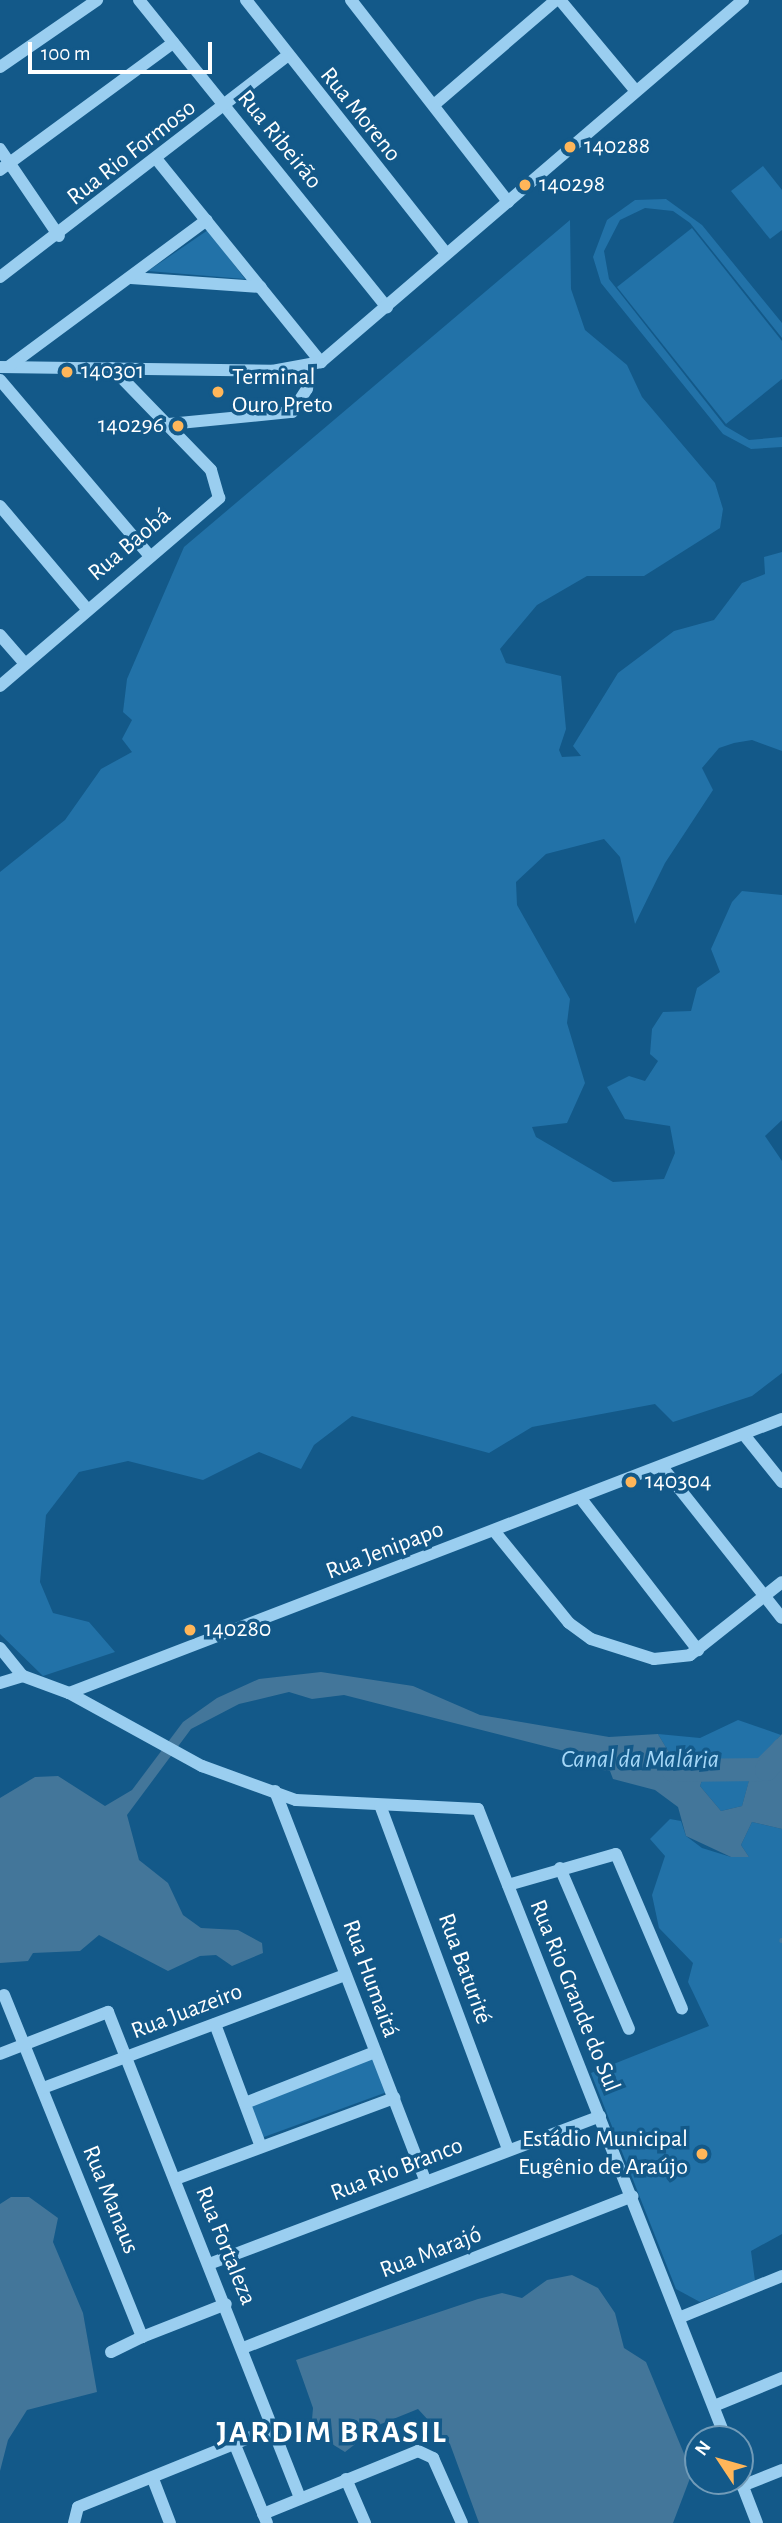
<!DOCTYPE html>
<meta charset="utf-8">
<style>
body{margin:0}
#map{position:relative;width:782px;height:2523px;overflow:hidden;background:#135989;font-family:"Alegreya Sans",sans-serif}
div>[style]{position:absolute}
.green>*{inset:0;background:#2272a8;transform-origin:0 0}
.water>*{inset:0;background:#43769a}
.stream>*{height:3.5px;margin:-1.75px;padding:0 1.75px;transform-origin:1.75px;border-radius:1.75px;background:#43769a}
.river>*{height:23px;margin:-11.5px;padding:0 11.5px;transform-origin:11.5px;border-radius:11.5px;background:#43769a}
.minor>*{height:12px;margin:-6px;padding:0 6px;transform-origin:6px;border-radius:6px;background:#9acef0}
.dots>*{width:19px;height:19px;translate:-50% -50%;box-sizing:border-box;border:4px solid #135989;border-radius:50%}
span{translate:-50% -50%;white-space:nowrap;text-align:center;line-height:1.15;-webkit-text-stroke:7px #135989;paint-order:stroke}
.street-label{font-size:24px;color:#fff}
.poi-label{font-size:24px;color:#fff}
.left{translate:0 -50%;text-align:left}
.right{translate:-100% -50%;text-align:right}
.water-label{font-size:26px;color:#a5d7f7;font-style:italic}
.district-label{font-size:32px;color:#fff;font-weight:700;letter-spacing:2px}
.north{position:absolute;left:684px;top:2425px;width:70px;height:70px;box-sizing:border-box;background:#135989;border:2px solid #719bb8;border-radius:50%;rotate:306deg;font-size:19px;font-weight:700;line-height:28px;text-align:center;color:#fff}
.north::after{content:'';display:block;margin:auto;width:24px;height:32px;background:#ffb659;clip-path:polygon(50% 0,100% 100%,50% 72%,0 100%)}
.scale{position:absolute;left:28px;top:42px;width:184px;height:32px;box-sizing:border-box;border:4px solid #fff;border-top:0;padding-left:9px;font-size:21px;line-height:24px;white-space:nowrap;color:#fff;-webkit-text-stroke:5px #135989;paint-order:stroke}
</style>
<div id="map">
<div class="green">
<i style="clip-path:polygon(763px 166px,782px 190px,782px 230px,770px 239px,731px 191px)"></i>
<i style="clip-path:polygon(666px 199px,702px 225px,782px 323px,782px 338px,690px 223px,673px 211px,645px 208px,620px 220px,604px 251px,609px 279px,725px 426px,749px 440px,782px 437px,782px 447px,751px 449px,723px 434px,601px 283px,593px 257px,607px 220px,635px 200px)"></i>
<i style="clip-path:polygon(570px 220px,571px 289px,585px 330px,627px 365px,642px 397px,715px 483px,723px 509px,720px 528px,644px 576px,587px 576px,537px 605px,500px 649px,506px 663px,561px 676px,566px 729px,559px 750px,562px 757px,581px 756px,573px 746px,618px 673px,674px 631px,714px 620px,742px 583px,765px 574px,764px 557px,782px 552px,782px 751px,752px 740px,734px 743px,719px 748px,702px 768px,713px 790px,665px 863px,635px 924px,620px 857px,604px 839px,546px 854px,516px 882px,517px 905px,570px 999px,567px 1023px,585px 1083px,567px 1123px,532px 1127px,536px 1137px,613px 1182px,664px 1179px,675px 1153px,670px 1126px,625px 1119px,607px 1087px,629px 1076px,645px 1081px,658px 1061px,650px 1054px,652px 1029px,663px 1012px,691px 1011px,697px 988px,720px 972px,711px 949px,732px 902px,742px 891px,782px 895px,782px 1120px,765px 1136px,782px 1161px,782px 1373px,752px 1396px,673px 1422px,655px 1404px,532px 1427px,489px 1453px,352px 1416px,314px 1445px,301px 1469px,259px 1452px,203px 1480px,128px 1461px,79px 1472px,46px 1515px,40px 1582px,53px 1613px,89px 1622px,115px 1652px,43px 1676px,0 1634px,0 872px,65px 820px,101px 769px,132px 752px,122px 739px,132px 720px,123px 712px,127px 679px,184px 547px)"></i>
<i style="clip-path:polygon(692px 228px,782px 341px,782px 379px,726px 424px,617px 287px)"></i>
<i style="clip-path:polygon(208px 230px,245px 279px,148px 271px)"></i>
<i style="clip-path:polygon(738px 1720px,781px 1735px,754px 1763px,742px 1806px,721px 1811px,700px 1786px,708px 1764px,674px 1761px,658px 1734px,700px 1738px)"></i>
<i style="clip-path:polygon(670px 1819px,681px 1821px,686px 1836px,702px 1848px,731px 1857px,749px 1857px,741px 1845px,752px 1822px,782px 1829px,782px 2234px,751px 2251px,755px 2281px,700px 2302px,676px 2289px,591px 2073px,709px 2026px,688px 1982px,693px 1963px,659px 1928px,652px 1895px,665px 1856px,650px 1839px)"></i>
<i style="left:372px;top:2055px;width:40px;height:131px;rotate:70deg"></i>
</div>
<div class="water">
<i style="clip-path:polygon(321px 1672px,413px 1686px,480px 1715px,609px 1737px,658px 1734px,674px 1761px,708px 1764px,700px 1786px,721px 1811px,742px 1806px,754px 1762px,782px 1734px,782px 1829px,752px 1822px,741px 1845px,749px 1857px,731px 1857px,686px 1836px,678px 1807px,655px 1790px,613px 1779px,610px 1771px,580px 1767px,568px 1752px,344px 1695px,312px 1699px,289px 1692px,239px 1704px,191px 1729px,127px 1815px,139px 1860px,168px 1883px,183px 1915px,201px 1928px,238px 1930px,262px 1943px,263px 1953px,232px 1966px,216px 1955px,200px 1956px,168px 1971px,99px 1935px,80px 1951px,33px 1953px,28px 1961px,0 1963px,0 1798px,35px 1777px,58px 1776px,105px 1806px,132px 1790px,183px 1722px,217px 1698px,259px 1679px)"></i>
<i style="clip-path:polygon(11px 2197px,29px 2197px,58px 2218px,53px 2242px,83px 2313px,97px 2392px,27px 2410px,8px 2440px,0 2471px,0 2204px)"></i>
<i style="clip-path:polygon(572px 2275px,598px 2288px,615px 2313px,624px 2348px,646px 2362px,692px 2473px,673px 2523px,479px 2523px,450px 2444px,418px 2409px,381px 2424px,345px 2452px,311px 2431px,313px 2408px,296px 2360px,478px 2299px,502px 2293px,522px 2298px,547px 2280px)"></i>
</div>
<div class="stream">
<i style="left:782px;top:1940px;width:1px;rotate:90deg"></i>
</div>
<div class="river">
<i style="left:673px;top:1770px;width:93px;rotate:-0.6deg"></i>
<i style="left:766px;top:1769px;width:26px;rotate:-51deg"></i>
</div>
<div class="minor">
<i style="left:139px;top:0;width:395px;rotate:51.1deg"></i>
<i style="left:246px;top:0;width:323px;rotate:51.7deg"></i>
<i style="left:351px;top:0;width:256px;rotate:52.1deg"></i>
<i style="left:560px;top:0;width:117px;rotate:50.2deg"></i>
<i style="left:0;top:67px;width:118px;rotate:-34.6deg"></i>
<i style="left:435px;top:104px;width:160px;rotate:-40.7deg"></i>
<i style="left:0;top:149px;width:105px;rotate:55.9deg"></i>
<i style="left:158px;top:161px;width:259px;rotate:51deg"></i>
<i style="left:0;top:170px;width:215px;rotate:-36.3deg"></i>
<i style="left:0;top:277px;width:361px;rotate:-37.6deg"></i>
<i style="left:131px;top:278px;width:130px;rotate:4deg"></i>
<i style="left:0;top:367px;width:272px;rotate:0.8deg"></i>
<i style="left:272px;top:371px;width:50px;rotate:-10.4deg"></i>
<i style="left:321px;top:362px;width:556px;rotate:-40.62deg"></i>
<i style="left:8px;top:367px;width:247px;rotate:-36.5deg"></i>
<i style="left:0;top:380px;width:231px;rotate:49.6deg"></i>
<i style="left:169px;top:424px;width:124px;rotate:-5.6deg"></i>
<i style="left:292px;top:412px;width:27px;rotate:-57deg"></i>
<i style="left:307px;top:389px;width:21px;rotate:-82deg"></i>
<i style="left:0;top:506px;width:135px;rotate:49.8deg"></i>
<i style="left:0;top:635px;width:38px;rotate:49deg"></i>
<i style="left:0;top:686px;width:289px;rotate:-40.6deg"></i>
<i style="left:219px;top:498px;width:29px;rotate:-106deg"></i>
<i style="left:211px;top:470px;width:142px;rotate:-134.1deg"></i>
<i style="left:745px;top:1436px;width:59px;rotate:51.2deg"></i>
<i style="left:663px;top:1468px;width:191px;rotate:51.6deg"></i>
<i style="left:582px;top:1500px;width:190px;rotate:52.3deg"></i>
<i style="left:495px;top:1532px;width:117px;rotate:50.9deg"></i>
<i style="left:569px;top:1623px;width:27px;rotate:36deg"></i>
<i style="left:591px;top:1639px;width:66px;rotate:17.6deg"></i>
<i style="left:654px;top:1659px;width:36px;rotate:-6deg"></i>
<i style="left:690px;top:1655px;width:117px;rotate:-38.4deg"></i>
<i style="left:0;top:1648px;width:36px;rotate:51deg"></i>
<i style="left:0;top:1683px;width:24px;rotate:-17deg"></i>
<i style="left:23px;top:1676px;width:49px;rotate:20.3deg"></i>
<i style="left:69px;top:1693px;width:152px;rotate:28.8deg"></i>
<i style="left:202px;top:1766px;width:100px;rotate:19.9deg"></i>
<i style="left:296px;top:1800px;width:182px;rotate:2.8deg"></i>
<i style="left:478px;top:1809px;width:677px;rotate:68.51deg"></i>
<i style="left:69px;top:1693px;width:764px;rotate:-21.02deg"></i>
<i style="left:275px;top:1791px;width:419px;rotate:68.9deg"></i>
<i style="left:380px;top:1805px;width:367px;rotate:69.6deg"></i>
<i style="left:560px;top:1868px;width:175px;rotate:66.8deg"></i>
<i style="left:508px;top:1885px;width:112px;rotate:-16deg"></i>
<i style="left:616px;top:1854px;width:168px;rotate:66.9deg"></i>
<i style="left:4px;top:1995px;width:369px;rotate:68deg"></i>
<i style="left:142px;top:2337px;width:90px;rotate:-21.4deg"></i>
<i style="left:215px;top:2024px;width:131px;rotate:69.5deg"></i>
<i style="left:0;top:2054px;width:116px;rotate:-21.3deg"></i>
<i style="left:108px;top:2012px;width:523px;rotate:68.44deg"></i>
<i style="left:43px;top:2088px;width:322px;rotate:-20.5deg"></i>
<i style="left:245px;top:2103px;width:140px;rotate:-21.4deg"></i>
<i style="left:176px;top:2179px;width:233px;rotate:-20.4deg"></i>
<i style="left:209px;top:2264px;width:418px;rotate:-20.7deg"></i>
<i style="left:681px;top:2317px;width:109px;rotate:-22.1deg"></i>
<i style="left:243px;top:2348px;width:418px;rotate:-21.3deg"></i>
<i style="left:111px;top:2352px;width:34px;rotate:-26deg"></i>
<i style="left:714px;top:2406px;width:74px;rotate:-22.4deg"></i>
<i style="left:235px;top:2445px;width:84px;rotate:67.7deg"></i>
<i style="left:153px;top:2479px;width:47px;rotate:68.9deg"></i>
<i style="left:346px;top:2479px;width:48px;rotate:66.6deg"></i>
<i style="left:740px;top:2479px;width:47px;rotate:68.9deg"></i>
<i style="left:742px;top:2486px;width:43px;rotate:-21.8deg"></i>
<i style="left:263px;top:2514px;width:167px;rotate:-22.1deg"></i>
<i style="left:418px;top:2451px;width:17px;rotate:25deg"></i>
<i style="left:433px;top:2458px;width:71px;rotate:66deg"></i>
<i style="left:74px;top:2523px;width:16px;rotate:-76deg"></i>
<i style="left:78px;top:2507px;width:211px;rotate:-22deg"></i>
</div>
<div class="dots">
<i style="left:570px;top:147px;background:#ffb659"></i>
<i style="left:525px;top:185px;background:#ffb659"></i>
<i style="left:67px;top:372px;background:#ffb659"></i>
<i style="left:218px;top:392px;background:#ffb659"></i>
<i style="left:178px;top:426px;background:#ffb659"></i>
<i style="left:631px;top:1482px;background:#ffb659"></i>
<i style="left:190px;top:1630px;background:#ffb659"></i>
<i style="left:702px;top:2154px;background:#ffb659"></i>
</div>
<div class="street-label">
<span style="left:360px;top:115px;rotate:51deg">Rua Moreno</span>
<span style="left:279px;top:140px;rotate:51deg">Rua Ribeirão</span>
<span style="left:132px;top:153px;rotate:-38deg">Rua Rio Formoso</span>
<span style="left:130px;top:545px;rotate:-40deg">Rua Baobá</span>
<span style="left:385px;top:1551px;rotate:-21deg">Rua Jenipapo</span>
<span style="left:464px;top:1969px;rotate:70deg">Rua Baturité</span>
<span style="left:370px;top:1979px;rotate:70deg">Rua Humaitá</span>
<span style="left:574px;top:1996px;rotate:68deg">Rua Rio Grande do Sul</span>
<span style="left:187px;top:2012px;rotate:-21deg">Rua Juazeiro</span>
<span style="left:397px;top:2170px;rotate:-21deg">Rua Rio Branco</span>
<span style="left:110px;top:2200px;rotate:68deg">Rua Manaus</span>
<span style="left:225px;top:2246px;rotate:68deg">Rua Fortaleza</span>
<span style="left:431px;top:2253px;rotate:-21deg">Rua Marajó</span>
</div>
<div class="poi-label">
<span class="left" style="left:584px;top:147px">140288</span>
<span class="left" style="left:539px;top:185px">140298</span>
<span class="left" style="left:81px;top:372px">140301</span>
<span class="left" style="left:232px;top:392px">Terminal<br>Ouro Preto</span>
<span class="right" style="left:164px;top:426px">140296</span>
<span class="left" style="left:645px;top:1482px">140304</span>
<span class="left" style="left:204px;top:1630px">140280</span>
<span class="right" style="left:688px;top:2154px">Estádio Municipal<br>Eugênio de Araújo</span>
</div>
<div class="water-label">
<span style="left:640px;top:1760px">Canal da Malária</span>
</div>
<div class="district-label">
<span style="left:332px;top:2432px">JARDIM BRASIL</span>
</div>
<div class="north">N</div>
<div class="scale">100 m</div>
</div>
